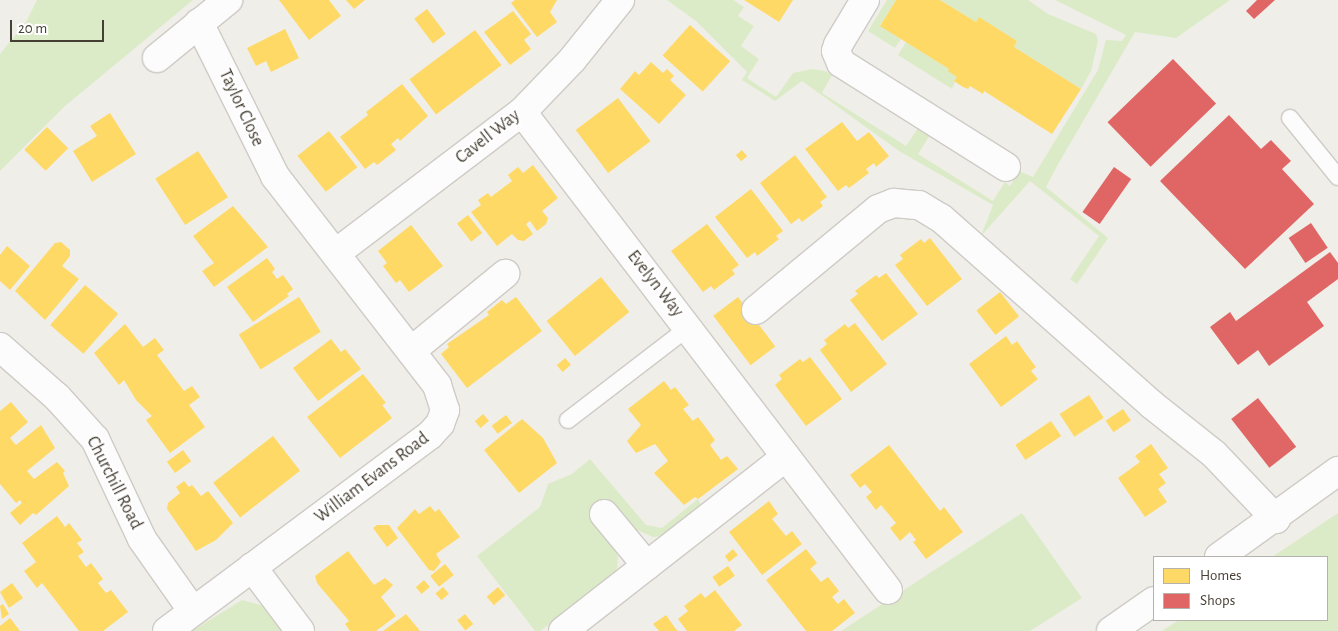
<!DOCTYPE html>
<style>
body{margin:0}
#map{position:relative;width:1338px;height:631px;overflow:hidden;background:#f0eee8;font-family:"Alegreya Sans",sans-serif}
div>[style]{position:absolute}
.green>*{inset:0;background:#dcebc7}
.homes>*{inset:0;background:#ffd966;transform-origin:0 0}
.shops>*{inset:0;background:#e06666;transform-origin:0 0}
.roads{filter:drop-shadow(1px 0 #cecbc6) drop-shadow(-1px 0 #cecbc6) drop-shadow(0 1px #cecbc6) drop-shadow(0 -1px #cecbc6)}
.service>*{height:16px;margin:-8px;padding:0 8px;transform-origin:8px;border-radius:8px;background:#fdfcfc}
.minor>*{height:28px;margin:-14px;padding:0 14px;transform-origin:14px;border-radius:14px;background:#fdfcfc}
.tertiary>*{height:28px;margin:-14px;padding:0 14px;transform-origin:14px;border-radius:14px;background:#fdfcfc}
span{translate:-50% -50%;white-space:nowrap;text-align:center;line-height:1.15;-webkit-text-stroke:5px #fff;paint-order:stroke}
.street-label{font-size:18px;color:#463f34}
.legend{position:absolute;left:1153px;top:556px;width:175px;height:65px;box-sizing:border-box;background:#fff;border:1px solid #b5b2ae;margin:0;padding:6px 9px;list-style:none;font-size:15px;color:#463f34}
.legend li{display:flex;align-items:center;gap:10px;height:25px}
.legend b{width:25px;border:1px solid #b5b2ae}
.scale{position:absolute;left:10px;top:20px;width:94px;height:22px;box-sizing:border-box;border:2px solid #463f34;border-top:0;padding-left:6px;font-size:15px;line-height:18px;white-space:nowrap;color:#463f34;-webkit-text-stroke:4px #fff;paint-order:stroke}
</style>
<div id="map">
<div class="green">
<i style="clip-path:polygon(37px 0,193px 0,65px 106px,0 171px,0 54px,26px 22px)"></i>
<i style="clip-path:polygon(667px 0,733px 0,744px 7px,738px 16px,754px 26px,741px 46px,759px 59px,747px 78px,776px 97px,793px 73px,812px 69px,825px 71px,832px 75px,822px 93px,906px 146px,918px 128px,930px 135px,918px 154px,993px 201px,1005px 182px,1010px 186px,1019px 171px,1033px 177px,1098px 70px,1106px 40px,1122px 41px,1126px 35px,1055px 0,1230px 0,1176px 38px,1135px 32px,1057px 166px,1046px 187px,1108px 238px,1077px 284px,1070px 279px,1099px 236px,1030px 181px,981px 236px,993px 205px,899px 151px,802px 81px,775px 101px,742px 80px,747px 72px,696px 21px)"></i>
<i style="clip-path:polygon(887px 0,896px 0,880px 25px,901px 39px,895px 48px,868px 31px)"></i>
<i style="clip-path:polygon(940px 0,1028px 0,1048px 14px,1096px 34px,1098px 41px,1091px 71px,1081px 89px,1014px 47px,1017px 41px,979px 18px,976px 22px)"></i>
<i style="clip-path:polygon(906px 42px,949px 69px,957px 77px,952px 89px,898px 55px)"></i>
<i style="clip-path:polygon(590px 459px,646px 525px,662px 528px,698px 499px,702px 507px,664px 536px,653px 537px,635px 529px,609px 501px,590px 518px,615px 547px,618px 557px,617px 569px,601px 587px,540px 631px,535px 631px,477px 556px,540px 507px,548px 484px,572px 474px)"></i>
<i style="clip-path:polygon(1022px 513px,1082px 598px,1030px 631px,841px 631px)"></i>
<i style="clip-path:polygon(1338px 513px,1338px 631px,1162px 631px,1179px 620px,1327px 620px,1327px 557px,1272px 557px)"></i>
<i style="clip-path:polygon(242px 600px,264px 606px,283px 631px,192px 631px)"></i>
</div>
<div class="homes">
<i style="clip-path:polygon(279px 0,329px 0,341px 16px,309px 40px)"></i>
<i style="clip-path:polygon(346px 0,365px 0,354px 9px)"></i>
<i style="clip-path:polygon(515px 0,557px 0,550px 12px,557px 22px,537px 37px,511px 3px)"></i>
<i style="clip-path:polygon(744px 0,793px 0,779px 22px)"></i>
<i style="clip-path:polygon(896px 0,940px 0,976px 22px,979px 17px,1017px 41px,1014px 47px,1081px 89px,1052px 134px,984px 91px,983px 94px,970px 86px,968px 89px,963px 87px,954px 81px,957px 77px,948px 71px,949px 69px,880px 26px)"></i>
<i style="left:427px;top:9px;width:31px;height:16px;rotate:53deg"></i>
<i style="clip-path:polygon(513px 11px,531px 34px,524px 40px,531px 49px,510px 65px,484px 32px)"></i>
<i style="left:690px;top:25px;width:54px;height:41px;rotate:42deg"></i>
<i style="clip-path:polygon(285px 29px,299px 58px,271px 72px,266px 61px,256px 66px,247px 48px)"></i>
<i style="left:475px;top:30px;width:44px;height:82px;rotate:53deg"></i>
<i style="clip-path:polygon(651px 62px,663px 73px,667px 69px,674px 76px,670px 80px,686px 95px,659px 124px,620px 89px,635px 71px,639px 75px)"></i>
<i style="clip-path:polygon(402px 84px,428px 116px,400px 141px,398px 138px,391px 144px,396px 150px,377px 165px,374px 162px,365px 169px,340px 137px,368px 115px,366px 112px)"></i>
<i style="left:618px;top:98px;width:54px;height:53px;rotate:53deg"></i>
<i style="clip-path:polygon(110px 113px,136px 154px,92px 182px,73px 151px,97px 136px,90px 126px)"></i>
<i style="clip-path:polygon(842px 122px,857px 141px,869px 132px,889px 156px,876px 167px,874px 163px,866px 169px,869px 173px,849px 188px,846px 185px,838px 191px,805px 149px)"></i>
<i style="left:47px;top:127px;width:30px;height:32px;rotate:45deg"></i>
<i style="left:329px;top:131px;width:46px;height:40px;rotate:52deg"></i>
<i style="left:742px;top:150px;width:8px;height:8px;rotate:50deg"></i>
<i style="left:198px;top:151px;width:55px;height:51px;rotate:57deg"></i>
<i style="clip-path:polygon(795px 155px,827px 197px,820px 202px,823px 206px,802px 222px,799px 218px,791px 224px,760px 183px)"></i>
<i style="clip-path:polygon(533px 165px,558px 198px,542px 211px,548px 218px,546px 224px,537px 231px,530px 221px,526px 224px,533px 234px,524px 241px,518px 240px,512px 234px,497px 246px,471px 212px,481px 205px,478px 200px,488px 193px,491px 197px,512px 181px,508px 175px,518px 167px,523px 173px)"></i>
<i style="clip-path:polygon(751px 189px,783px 231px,776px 236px,779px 239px,757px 256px,755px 252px,747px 258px,715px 217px)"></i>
<i style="clip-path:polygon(233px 206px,268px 247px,214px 287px,202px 271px,214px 263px,193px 236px)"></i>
<i style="left:468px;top:215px;width:23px;height:14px;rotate:52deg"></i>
<i style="clip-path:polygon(707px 224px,739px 265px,732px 270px,735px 274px,714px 290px,711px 286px,703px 292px,671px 251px)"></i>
<i style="clip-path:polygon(411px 225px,443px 266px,409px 292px,400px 280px,396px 283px,383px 266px,387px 263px,378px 251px)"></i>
<i style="clip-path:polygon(930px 238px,962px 279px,927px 306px,895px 265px,903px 259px,900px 255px,921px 239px,924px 243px)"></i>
<i style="clip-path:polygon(61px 242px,70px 250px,70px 256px,62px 266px,79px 279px,45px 320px,15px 291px,55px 243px)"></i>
<i style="clip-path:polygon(7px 246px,30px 266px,10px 290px,0 281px,0 255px)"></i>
<i style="clip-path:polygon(267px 258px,275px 269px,272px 272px,277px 279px,283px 275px,293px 289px,287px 294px,289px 296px,253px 322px,227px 287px)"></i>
<i style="clip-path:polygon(886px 273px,918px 314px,882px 341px,850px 300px,858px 294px,855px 291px,876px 275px,879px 278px)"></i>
<i style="left:601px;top:277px;width:45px;height:70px;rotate:51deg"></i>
<i style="left:85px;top:285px;width:44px;height:53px;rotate:41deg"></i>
<i style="left:1000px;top:292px;width:31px;height:30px;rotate:52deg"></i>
<i style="left:299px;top:297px;width:41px;height:71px;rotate:58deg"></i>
<i style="clip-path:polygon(516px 297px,542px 331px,467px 388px,441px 354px,449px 347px,447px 344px,489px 315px,487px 312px,502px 300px,506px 304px)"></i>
<i style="left:738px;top:297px;width:62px;height:31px;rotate:53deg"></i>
<i style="clip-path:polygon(855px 323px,887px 364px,851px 392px,820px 350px,827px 344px,824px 340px,845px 324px,848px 328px)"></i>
<i style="clip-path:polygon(125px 324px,143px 347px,155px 338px,164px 350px,157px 355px,184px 391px,192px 386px,200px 397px,189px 405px,205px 427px,170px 453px,146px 420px,152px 416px,136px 400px,124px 380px,119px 385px,94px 353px)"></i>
<i style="clip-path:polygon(1006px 336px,1012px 345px,1017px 341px,1026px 354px,1036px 367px,1031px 371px,1038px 379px,1001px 407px,969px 364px)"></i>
<i style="clip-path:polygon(331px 339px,341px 352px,345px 349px,361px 369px,318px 401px,293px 368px)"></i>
<i style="clip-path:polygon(810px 357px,842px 399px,806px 426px,775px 385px,782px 379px,779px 375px,800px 359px,803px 362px)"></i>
<i style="left:565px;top:358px;width:9px;height:11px;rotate:49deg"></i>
<i style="clip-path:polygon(363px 374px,386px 403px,382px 405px,392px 418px,340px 458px,307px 417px)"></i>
<i style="clip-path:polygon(664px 381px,671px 390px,675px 387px,689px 405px,683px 409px,693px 421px,698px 417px,715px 440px,710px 445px,721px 460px,727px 456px,738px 469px,698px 499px,695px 497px,684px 505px,654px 473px,668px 461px,655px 444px,636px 453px,627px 441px,641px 425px,628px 409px)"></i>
<i style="left:1089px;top:395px;width:27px;height:35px;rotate:57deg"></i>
<i style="clip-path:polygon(11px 402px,28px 422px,10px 438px,16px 445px,41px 425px,55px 448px,27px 471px,34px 479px,57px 462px,65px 471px,63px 473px,69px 486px,36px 515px,33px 513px,20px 525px,10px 513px,22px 503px,20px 500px,16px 503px,0 484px,0 411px)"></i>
<i style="left:1123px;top:409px;width:14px;height:21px;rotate:56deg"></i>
<i style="left:483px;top:414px;width:9px;height:11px;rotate:49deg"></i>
<i style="left:506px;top:415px;width:10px;height:18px;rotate:53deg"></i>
<i style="clip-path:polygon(522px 419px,543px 438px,557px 463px,519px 493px,484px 450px)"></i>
<i style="left:1051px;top:421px;width:18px;height:43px;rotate:56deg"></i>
<i style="left:273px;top:436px;width:44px;height:76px;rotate:52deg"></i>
<i style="clip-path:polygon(1151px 444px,1168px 468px,1159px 474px,1166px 483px,1158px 489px,1167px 502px,1145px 517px,1118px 478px,1140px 462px,1135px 456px)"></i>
<i style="clip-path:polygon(889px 445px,940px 511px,944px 507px,963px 532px,926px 559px,913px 542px,916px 540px,910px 532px,900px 541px,890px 528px,896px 523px,881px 505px,876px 510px,866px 497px,872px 492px,865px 484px,860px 488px,850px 475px)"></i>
<i style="left:183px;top:450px;width:14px;height:20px;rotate:54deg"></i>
<i style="clip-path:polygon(184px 481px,189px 487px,192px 485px,201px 496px,208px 491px,233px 523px,216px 540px,196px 551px,167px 509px,168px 503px,180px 493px,176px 487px)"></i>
<i style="clip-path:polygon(769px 501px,778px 514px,772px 519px,786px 536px,792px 531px,802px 544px,762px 575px,729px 532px)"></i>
<i style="clip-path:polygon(430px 506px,435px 512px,439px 509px,460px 537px,436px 554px,441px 562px,434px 571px,429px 570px,397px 528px,415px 509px,419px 514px)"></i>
<i style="clip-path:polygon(57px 516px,65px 527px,69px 523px,82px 540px,77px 543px,84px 552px,78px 556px,86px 567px,91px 563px,103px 579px,98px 583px,106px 593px,111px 590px,128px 612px,103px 631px,79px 631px,42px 583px,37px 588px,24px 571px,36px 562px,22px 543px)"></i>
<i style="clip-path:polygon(377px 525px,389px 525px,398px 538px,387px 547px,373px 528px)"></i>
<i style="clip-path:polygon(733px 549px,738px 555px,729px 562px,725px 556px)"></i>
<i style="clip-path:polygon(806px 549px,817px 563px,810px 569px,821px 582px,828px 577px,839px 591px,832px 597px,838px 604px,844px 599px,855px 613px,832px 631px,806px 631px,766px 580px)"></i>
<i style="clip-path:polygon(348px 551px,374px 585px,385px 578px,393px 585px,381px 597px,396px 616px,376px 631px,350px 631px,345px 624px,349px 621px,317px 583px,315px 576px)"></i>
<i style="left:445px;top:564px;width:14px;height:19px;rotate:51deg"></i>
<i style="left:728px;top:566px;width:12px;height:19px;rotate:55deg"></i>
<i style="left:424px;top:580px;width:9px;height:11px;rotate:49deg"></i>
<i style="clip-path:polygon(12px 583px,23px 598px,9px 608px,0 592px)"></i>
<i style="left:443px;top:587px;width:9px;height:10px;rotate:49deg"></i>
<i style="left:498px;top:587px;width:11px;height:15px;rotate:49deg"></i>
<i style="clip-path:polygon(715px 590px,742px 625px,734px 631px,687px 631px,678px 619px,688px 611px,684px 606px,701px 593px,705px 598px)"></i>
<i style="clip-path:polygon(3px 604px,9px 614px,2px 619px,0 606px)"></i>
<i style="clip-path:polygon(406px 614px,420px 631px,383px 631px)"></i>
<i style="left:465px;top:614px;width:13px;height:10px;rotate:51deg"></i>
<i style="clip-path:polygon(666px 615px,675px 628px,678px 631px,659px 631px,653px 624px)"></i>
<i style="clip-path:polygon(10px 618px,20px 631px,0 631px,0 626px)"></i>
</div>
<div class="shops">
<i style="clip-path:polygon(1257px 0,1275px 0,1254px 19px,1246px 11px)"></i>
<i style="left:1173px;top:59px;width:62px;height:91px;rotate:46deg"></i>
<i style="clip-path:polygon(1229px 115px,1261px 149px,1271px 140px,1291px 161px,1282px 169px,1314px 204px,1245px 269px,1160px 181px)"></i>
<i style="left:1114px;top:167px;width:21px;height:55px;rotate:35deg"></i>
<i style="left:1311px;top:223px;width:30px;height:27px;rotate:56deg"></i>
<i style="clip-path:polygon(1330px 252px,1338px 263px,1338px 279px,1307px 302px,1324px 326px,1269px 366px,1258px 350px,1238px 365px,1210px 327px,1230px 312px,1236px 321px)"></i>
<i style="left:1258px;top:398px;width:62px;height:34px;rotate:52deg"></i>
</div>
<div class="roads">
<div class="service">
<i style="left:1290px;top:118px;width:76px;rotate:50.9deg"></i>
<i style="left:568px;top:420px;width:151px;rotate:-37.5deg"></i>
</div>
<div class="minor">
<i style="left:865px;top:0;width:52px;rotate:121deg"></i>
<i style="left:838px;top:45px;width:6px;rotate:108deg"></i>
<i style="left:836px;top:51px;width:13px;rotate:67deg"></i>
<i style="left:841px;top:63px;width:195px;rotate:32.2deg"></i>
<i style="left:157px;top:58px;width:92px;rotate:-39.2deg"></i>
<i style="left:522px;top:112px;width:602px;rotate:52.56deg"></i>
<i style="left:336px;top:253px;width:233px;rotate:-37.2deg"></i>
<i style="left:522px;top:112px;width:72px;rotate:-46.1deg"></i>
<i style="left:572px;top:60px;width:77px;rotate:-51.3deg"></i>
<i style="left:756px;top:310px;width:158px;rotate:-39.6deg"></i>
<i style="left:878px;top:209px;width:17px;rotate:-21deg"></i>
<i style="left:894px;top:203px;width:25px;rotate:5deg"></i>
<i style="left:919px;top:205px;width:26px;rotate:31deg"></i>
<i style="left:941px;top:218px;width:281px;rotate:41.5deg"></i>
<i style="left:1151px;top:404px;width:80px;rotate:38.4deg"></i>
<i style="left:1214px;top:454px;width:90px;rotate:46.4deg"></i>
<i style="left:0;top:347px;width:76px;rotate:41.3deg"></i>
<i style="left:57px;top:397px;width:57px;rotate:47.9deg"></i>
<i style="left:95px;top:439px;width:110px;rotate:64.8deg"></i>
<i style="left:142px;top:539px;width:87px;rotate:54.8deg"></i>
<i style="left:411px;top:351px;width:122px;rotate:-39.3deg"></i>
<i style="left:604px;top:514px;width:67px;rotate:50.4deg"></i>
<i style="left:252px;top:567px;width:80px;rotate:53.1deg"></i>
<i style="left:167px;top:631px;width:328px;rotate:-36.7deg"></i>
<i style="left:430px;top:435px;width:15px;rotate:-48deg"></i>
<i style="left:440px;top:424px;width:15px;rotate:-70deg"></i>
<i style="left:445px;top:410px;width:26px;rotate:-108deg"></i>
<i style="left:437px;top:385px;width:264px;rotate:-127.8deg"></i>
<i style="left:275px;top:176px;width:171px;rotate:-116.4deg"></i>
<i style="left:563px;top:631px;width:283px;rotate:-38deg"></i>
</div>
<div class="tertiary">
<i style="left:1219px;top:557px;width:147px;rotate:-35.9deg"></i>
<i style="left:1111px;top:631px;width:52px;rotate:-34.9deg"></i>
</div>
</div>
<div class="street-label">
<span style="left:241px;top:108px;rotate:65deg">Taylor Close</span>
<span style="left:488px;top:137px;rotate:-38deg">Cavell Way</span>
<span style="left:655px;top:284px;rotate:52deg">Evelyn Way</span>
<span style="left:372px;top:478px;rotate:-37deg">William Evans Road</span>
<span style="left:114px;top:483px;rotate:63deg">Churchill Road</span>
</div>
<ul class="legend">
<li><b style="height:14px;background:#ffd966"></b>Homes</li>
<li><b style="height:14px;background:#e06666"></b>Shops</li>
</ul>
<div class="scale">20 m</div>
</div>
